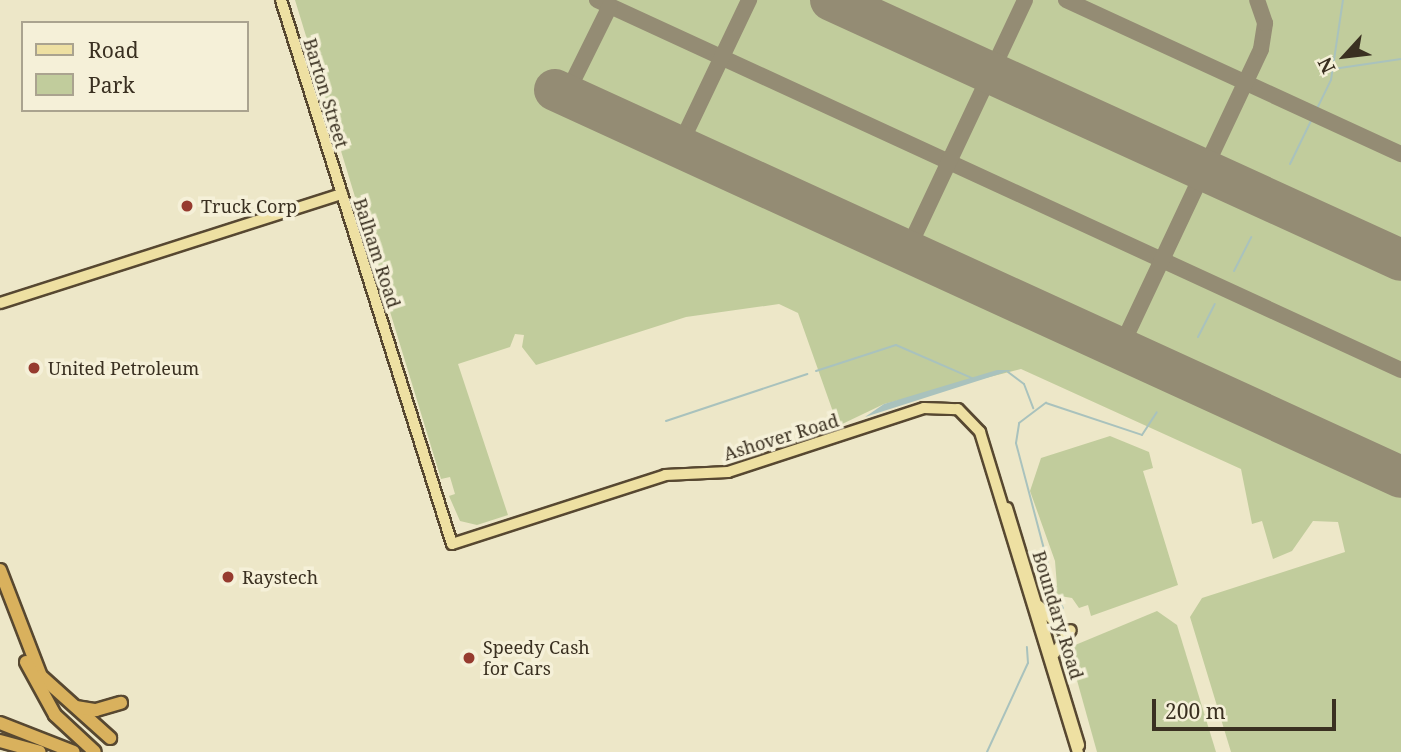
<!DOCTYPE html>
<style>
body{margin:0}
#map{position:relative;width:1401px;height:752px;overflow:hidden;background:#ede7c8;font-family:"Noto Serif",serif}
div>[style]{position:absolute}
.green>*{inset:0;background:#c1cc9c}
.water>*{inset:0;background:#a9c2bd}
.stream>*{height:2px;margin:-1px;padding:0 1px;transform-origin:1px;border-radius:1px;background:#a9c2bd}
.taxiway>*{height:16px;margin:-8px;padding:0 8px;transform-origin:8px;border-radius:8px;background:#948c74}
.runway>*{height:42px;margin:-21px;padding:0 21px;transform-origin:21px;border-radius:21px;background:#948c74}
.roads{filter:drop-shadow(2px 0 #574831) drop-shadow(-2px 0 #574831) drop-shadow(0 2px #574831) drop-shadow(0 -2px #574831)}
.major>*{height:10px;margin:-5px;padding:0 5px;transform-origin:5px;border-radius:5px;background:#eee0a2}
.highway>*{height:12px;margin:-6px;padding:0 6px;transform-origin:6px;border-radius:6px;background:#d9b15d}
.dots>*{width:19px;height:19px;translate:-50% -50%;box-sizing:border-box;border:4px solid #f5f0d8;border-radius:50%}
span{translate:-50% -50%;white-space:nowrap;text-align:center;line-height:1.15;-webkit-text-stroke:7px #f5f0d8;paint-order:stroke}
.street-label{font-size:18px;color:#3a3021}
.poi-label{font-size:18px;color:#3a3021}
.left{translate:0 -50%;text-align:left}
.legend{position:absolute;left:21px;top:21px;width:228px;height:91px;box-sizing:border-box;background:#f5f0d8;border:2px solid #aaa38f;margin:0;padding:9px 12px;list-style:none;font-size:21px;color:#3a3021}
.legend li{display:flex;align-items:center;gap:14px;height:35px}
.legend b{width:35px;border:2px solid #aaa38f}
.north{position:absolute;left:1310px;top:21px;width:70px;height:70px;-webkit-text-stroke:5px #f5f0d8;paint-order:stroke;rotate:243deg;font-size:19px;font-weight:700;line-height:28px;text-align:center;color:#3a3021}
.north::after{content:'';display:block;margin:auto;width:24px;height:32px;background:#3a3021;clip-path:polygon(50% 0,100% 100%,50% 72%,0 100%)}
.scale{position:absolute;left:1152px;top:699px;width:184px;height:32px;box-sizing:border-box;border:4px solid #3a3021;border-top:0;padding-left:9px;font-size:21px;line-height:24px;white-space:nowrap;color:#3a3021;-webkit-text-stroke:5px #f5f0d8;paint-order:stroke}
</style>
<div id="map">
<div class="green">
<i style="clip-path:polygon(295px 0,1401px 0,1401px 752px,1231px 752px,1190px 617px,1202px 598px,1345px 552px,1338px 522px,1313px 521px,1292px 551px,1273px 559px,1262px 521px,1252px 524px,1241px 469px,1021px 369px,884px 404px,838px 426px,798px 313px,779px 304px,686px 317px,536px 365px,522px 347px,524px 335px,515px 334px,510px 347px,458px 364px,508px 515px,477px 525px,460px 521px,449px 496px,455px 494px,450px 477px,441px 479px)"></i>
<i style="clip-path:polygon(1110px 436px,1149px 452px,1153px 468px,1143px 471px,1178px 585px,1091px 616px,1088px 605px,1079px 608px,1072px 598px,1054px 595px,1051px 602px,1043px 579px,1057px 586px,1055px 561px,1030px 491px,1041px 458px)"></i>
<i style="clip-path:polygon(1157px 611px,1177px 625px,1216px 752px,1097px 752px,1068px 648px)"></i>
</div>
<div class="water">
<i style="clip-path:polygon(997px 370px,1012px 370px,865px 417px,884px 404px)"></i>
</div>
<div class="stream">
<i style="left:1333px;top:69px;width:69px;rotate:-8.4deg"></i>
<i style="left:1290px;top:164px;width:93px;rotate:-64deg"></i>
<i style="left:1331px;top:80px;width:81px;rotate:-81.5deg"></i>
<i style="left:1234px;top:271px;width:38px;rotate:-63deg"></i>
<i style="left:1198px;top:337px;width:37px;rotate:-63deg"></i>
<i style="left:816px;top:371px;width:84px;rotate:-18deg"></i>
<i style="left:896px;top:345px;width:83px;rotate:23.5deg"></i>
<i style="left:1008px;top:372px;width:20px;rotate:37deg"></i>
<i style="left:1024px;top:384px;width:26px;rotate:69deg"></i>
<i style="left:666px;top:421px;width:149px;rotate:-18.4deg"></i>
<i style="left:1054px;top:587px;width:149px;rotate:-104.8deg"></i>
<i style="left:1016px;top:443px;width:20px;rotate:-81deg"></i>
<i style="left:1019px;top:423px;width:34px;rotate:-37deg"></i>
<i style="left:1046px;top:403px;width:101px;rotate:18.4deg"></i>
<i style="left:1142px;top:435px;width:27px;rotate:-57deg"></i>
<i style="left:1056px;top:596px;width:14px;rotate:60deg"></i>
<i style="left:987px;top:752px;width:98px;rotate:-65.3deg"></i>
<i style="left:1028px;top:663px;width:16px;rotate:-94deg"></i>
</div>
<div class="taxiway">
<i style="left:597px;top:0;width:885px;rotate:24.71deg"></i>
<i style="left:1066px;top:0;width:369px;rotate:24.7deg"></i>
<i style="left:566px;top:95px;width:99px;rotate:-63.7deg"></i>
<i style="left:679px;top:147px;width:163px;rotate:-64.5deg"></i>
<i style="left:907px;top:251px;width:277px;rotate:-64.8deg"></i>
<i style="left:1120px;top:349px;width:331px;rotate:-64.8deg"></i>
<i style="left:1261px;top:49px;width:26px;rotate:-81deg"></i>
<i style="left:1265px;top:23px;width:24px;rotate:-109deg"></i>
</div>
<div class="runway">
<i style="left:831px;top:0;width:626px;rotate:24.52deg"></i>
<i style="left:555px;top:90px;width:930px;rotate:24.58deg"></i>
</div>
<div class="roads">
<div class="major">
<i style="left:281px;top:0;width:570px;rotate:72.55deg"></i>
<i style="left:452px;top:544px;width:224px;rotate:-17.9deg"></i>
<i style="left:665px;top:475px;width:63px;rotate:-2.7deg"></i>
<i style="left:728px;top:472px;width:206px;rotate:-18.1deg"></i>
<i style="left:924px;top:408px;width:34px;rotate:2deg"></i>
<i style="left:958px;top:409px;width:32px;rotate:46deg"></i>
<i style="left:980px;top:432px;width:335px;rotate:73deg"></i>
<i style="left:0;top:303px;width:359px;rotate:-17.7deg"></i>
<i style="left:1007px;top:508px;width:248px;rotate:73.1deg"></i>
<i style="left:1039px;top:606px;width:37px;rotate:45deg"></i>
<i style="left:1054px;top:654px;width:29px;rotate:-55deg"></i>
</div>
<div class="highway">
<i style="left:0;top:570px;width:114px;rotate:68.9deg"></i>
<i style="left:41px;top:676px;width:93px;rotate:41.9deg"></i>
<i style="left:26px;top:662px;width:60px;rotate:61.3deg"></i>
<i style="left:55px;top:715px;width:54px;rotate:42.8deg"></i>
<i style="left:76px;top:707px;width:20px;rotate:9deg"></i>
<i style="left:96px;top:710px;width:26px;rotate:-16deg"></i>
<i style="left:0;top:723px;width:79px;rotate:21.4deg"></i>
<i style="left:0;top:741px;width:41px;rotate:15.4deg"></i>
</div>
</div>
<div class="dots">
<i style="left:187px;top:206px;background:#963b2f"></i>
<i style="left:34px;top:368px;background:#963b2f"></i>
<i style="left:228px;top:577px;background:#963b2f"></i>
<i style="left:469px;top:658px;background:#963b2f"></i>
</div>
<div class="street-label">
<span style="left:326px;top:93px;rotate:73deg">Barton Street</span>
<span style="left:377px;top:253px;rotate:72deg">Balham Road</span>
<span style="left:781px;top:437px;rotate:-17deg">Ashover Road</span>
<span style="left:1058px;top:615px;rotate:73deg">Boundary Road</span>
</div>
<div class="poi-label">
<span class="left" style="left:201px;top:206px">Truck Corp</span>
<span class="left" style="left:48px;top:368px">United Petroleum</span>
<span class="left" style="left:242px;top:577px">Raystech</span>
<span class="left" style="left:483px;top:658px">Speedy Cash<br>for Cars</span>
</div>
<ul class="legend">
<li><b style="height:9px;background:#eee0a2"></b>Road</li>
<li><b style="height:19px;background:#c1cc9c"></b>Park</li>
</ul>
<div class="north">N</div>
<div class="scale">200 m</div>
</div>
